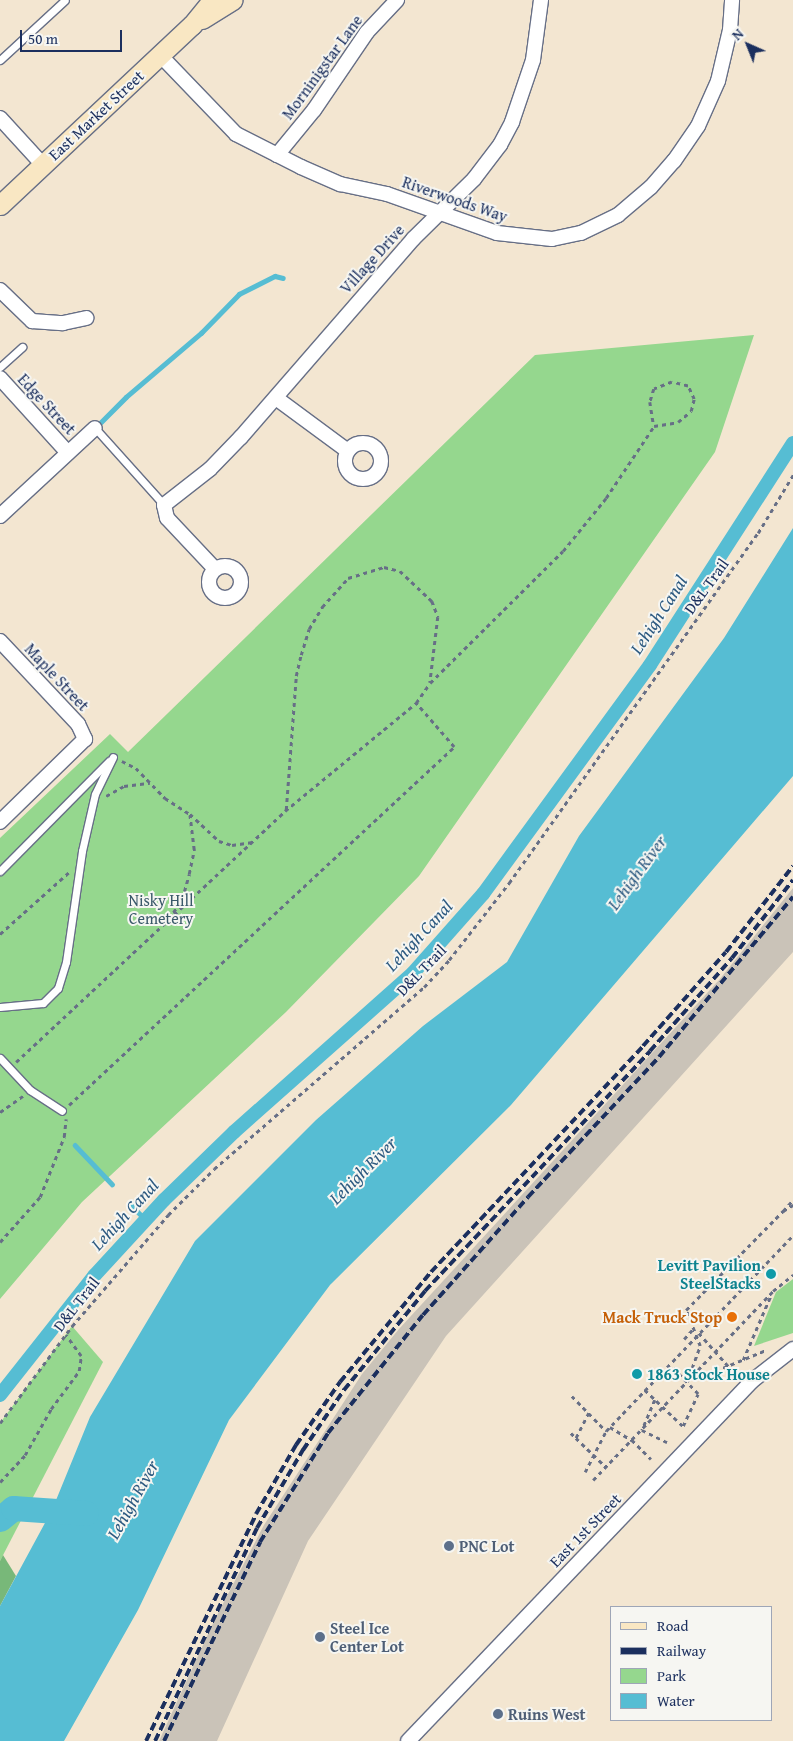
<!DOCTYPE html>
<style>
body{margin:0}
#map{position:relative;width:793px;height:1741px;overflow:hidden;background:#f3e6d1;font-family:"Gentium Book Plus",serif}
div>[style]{position:absolute}
.industrial>*{inset:0;background:#cac3b8}
.green>*{inset:0;background:#95d78e}
.forest>*{inset:0;background:#78b879}
.water>*{inset:0;background:#56bdd3}
.stream>*{height:4.5px;margin:-2.25px;padding:0 2.25px;transform-origin:2.25px;border-radius:2.25px;background:#56bdd3}
.canal>*{height:14px;margin:-7px;padding:0 7px;transform-origin:7px;border-radius:7px;background:#56bdd3}
.river>*{height:25px;margin:-12.5px;padding:0 12.5px;transform-origin:12.5px;border-radius:12.5px;background:#56bdd3}
.path>*{height:2.5px;margin-top:-1.25px;transform-origin:0;background:repeating-linear-gradient(90deg,#676f86 0 4px,transparent 0 8px)}
.roads{filter:drop-shadow(1px 0 #676f86) drop-shadow(-1px 0 #676f86) drop-shadow(0 1px #676f86) drop-shadow(0 -1px #676f86)}
.lane>*{height:7px;margin:-3.5px;padding:0 3.5px;transform-origin:3.5px;border-radius:3.5px;background:#fff}
.street>*{height:14px;margin:-7px;padding:0 7px;transform-origin:7px;border-radius:7px;background:#fff}
.street>.ring{margin:-7px;padding:0;box-sizing:content-box;background:none;border:14px solid #fff;border-radius:50%}
.secondary>*{height:19px;margin:-9.5px;padding:0 9.5px;transform-origin:9.5px;border-radius:9.5px;background:#f9e7c3}
.rail>*{height:4px;margin-top:-2px;transform-origin:0;background:repeating-linear-gradient(90deg,#1b2f5e 0 8px,transparent 0 12px)}
.path-bridge>*{height:2.5px;margin-top:-1.25px;transform-origin:0;background:repeating-linear-gradient(90deg,#676f86 0 4px,transparent 0 8px)}
.dots>*{width:14px;height:14px;translate:-50% -50%;box-sizing:border-box;border:2px solid #f6f6f2;border-radius:50%}
span{translate:-50% -50%;white-space:nowrap;text-align:center;line-height:1.15;-webkit-text-stroke:4px #f6f6f2;paint-order:stroke}
.street-label{font-size:16px;color:#1b2f5e}
.park-label{font-size:16px;color:#3a596a}
.culture-label{font-size:16px;color:#0d838f;font-weight:700}
.right{translate:-100% -50%;text-align:right}
.left{translate:0 -50%;text-align:left}
.food-label{font-size:16px;color:#c56008;font-weight:700}
.service-label{font-size:16px;color:#4e5e75;font-weight:700}
.water-label{font-size:18px;color:#2d5a81;font-style:italic}
.legend{position:absolute;left:610px;top:1606px;width:162px;height:115px;box-sizing:border-box;background:#f6f6f2;border:1px solid #9ea6b7;margin:0;padding:6px 9px;list-style:none;font-size:15px;color:#1b2f5e}
.legend li{display:flex;align-items:center;gap:10px;height:25px}
.legend b{width:25px;border:1px solid #9ea6b7}
.north{position:absolute;left:723px;top:20px;width:50px;height:50px;-webkit-text-stroke:4px #f6f6f2;paint-order:stroke;rotate:316deg;font-size:14px;font-weight:700;line-height:20px;text-align:center;color:#1b2f5e}
.north::after{content:'';display:block;margin:auto;width:18px;height:22px;background:#1b2f5e;clip-path:polygon(50% 0,100% 100%,50% 72%,0 100%)}
.scale{position:absolute;left:20px;top:30px;width:102px;height:22px;box-sizing:border-box;border:2px solid #1b2f5e;border-top:0;padding-left:6px;font-size:15px;line-height:18px;white-space:nowrap;color:#1b2f5e;-webkit-text-stroke:4px #f6f6f2;paint-order:stroke}
</style>
<div id="map">
<div class="industrial">
<i style="clip-path:polygon(793px 888px,793px 952px,446px 1336px,308px 1541px,217px 1741px,159px 1741px,214px 1621px,264px 1525px,362px 1374px,399px 1329px,719px 980px)"></i>
</div>
<div class="green">
<i style="clip-path:polygon(754px 335px,715px 452px,419px 876px,286px 1012px,82px 1202px,0 1299px,0 838px,110px 734px,128px 752px,535px 355px)"></i>
<i style="clip-path:polygon(793px 1279px,793px 1333px,754px 1346px,776px 1292px)"></i>
<i style="clip-path:polygon(72px 1326px,103px 1362px,0 1561px,0 1423px)"></i>
</div>
<div class="forest">
<i style="clip-path:polygon(3px 1555px,16px 1576px,0 1606px,0 1561px)"></i>
</div>
<div class="water">
<i style="clip-path:polygon(793px 528px,793px 776px,511px 1105px,330px 1285px,229px 1420px,138px 1610px,64px 1741px,0 1741px,0 1606px,52px 1510px,90px 1417px,195px 1241px,316px 1120px,423px 1026px,507px 962px,579px 836px,724px 638px)"></i>
</div>
<div class="stream">
<i style="left:96px;top:427px;width:42px;rotate:-45deg"></i>
<i style="left:126px;top:397px;width:99px;rotate:-40.5deg"></i>
<i style="left:201px;top:333px;width:54px;rotate:-45.7deg"></i>
<i style="left:239px;top:294px;width:40px;rotate:-26.6deg"></i>
<i style="left:275px;top:276px;width:8px;rotate:14deg"></i>
<i style="left:75px;top:1145px;width:54px;rotate:46.5deg"></i>
<i style="left:130px;top:1204px;width:23px;rotate:45deg"></i>
</div>
<div class="canal">
<i style="left:0;top:1395px;width:152px;rotate:-51.7deg"></i>
<i style="left:94px;top:1276px;width:103px;rotate:-47.4deg"></i>
<i style="left:164px;top:1200px;width:98px;rotate:-44.2deg"></i>
<i style="left:234px;top:1132px;width:239px;rotate:-41.6deg"></i>
<i style="left:413px;top:973px;width:106px;rotate:-48.5deg"></i>
<i style="left:483px;top:894px;width:283px;rotate:-53.9deg"></i>
<i style="left:650px;top:665px;width:264px;rotate:-57.2deg"></i>
</div>
<div class="river">
<i style="left:0;top:1519px;width:17px;rotate:-40deg"></i>
<i style="left:13px;top:1508px;width:73px;rotate:3.9deg"></i>
</div>
<div class="path">
<i style="left:122px;top:761px;width:16px;rotate:27deg"></i>
<i style="left:136px;top:768px;width:42px;rotate:46deg"></i>
<i style="left:165px;top:798px;width:30px;rotate:33deg"></i>
<i style="left:190px;top:814px;width:40px;rotate:43deg"></i>
<i style="left:219px;top:841px;width:14px;rotate:17deg"></i>
<i style="left:232px;top:845px;width:21px;rotate:-8deg"></i>
<i style="left:106px;top:796px;width:21px;rotate:-29deg"></i>
<i style="left:124px;top:786px;width:26px;rotate:-7deg"></i>
<i style="left:286px;top:810px;width:134px;rotate:-85.7deg"></i>
<i style="left:296px;top:676px;width:22px;rotate:-77deg"></i>
<i style="left:301px;top:655px;width:27px;rotate:-73deg"></i>
<i style="left:309px;top:629px;width:26px;rotate:-59deg"></i>
<i style="left:322px;top:607px;width:39px;rotate:-48deg"></i>
<i style="left:348px;top:578px;width:38px;rotate:-17deg"></i>
<i style="left:384px;top:567px;width:16px;rotate:14deg"></i>
<i style="left:400px;top:571px;width:44px;rotate:43.2deg"></i>
<i style="left:432px;top:601px;width:17px;rotate:69deg"></i>
<i style="left:438px;top:617px;width:66px;rotate:96.9deg"></i>
<i style="left:169px;top:919px;width:24px;rotate:-57deg"></i>
<i style="left:182px;top:899px;width:26px;rotate:-74deg"></i>
<i style="left:189px;top:874px;width:25px;rotate:-78deg"></i>
<i style="left:194px;top:850px;width:35px;rotate:-97deg"></i>
<i style="left:0;top:934px;width:93px;rotate:-41.9deg"></i>
<i style="left:16px;top:1062px;width:368px;rotate:-43deg"></i>
<i style="left:285px;top:811px;width:170px;rotate:-39.5deg"></i>
<i style="left:416px;top:703px;width:24px;rotate:-55deg"></i>
<i style="left:430px;top:683px;width:187px;rotate:-44.8deg"></i>
<i style="left:563px;top:551px;width:68px;rotate:-50.9deg"></i>
<i style="left:606px;top:498px;width:87px;rotate:-56.3deg"></i>
<i style="left:654px;top:426px;width:24px;rotate:-9deg"></i>
<i style="left:678px;top:422px;width:17px;rotate:-40deg"></i>
<i style="left:691px;top:411px;width:12px;rotate:-76deg"></i>
<i style="left:694px;top:399px;width:14px;rotate:-115deg"></i>
<i style="left:688px;top:386px;width:16px;rotate:-166deg"></i>
<i style="left:672px;top:382px;width:19px;rotate:159deg"></i>
<i style="left:654px;top:389px;width:14px;rotate:107deg"></i>
<i style="left:650px;top:402px;width:24px;rotate:81deg"></i>
<i style="left:69px;top:1105px;width:526px;rotate:-42.92deg"></i>
<i style="left:454px;top:747px;width:58px;rotate:-130.8deg"></i>
<i style="left:0;top:1112px;width:28px;rotate:-35deg"></i>
<i style="left:783px;top:1211px;width:15px;rotate:-48deg"></i>
<i style="left:0;top:1242px;width:60px;rotate:-48.4deg"></i>
<i style="left:40px;top:1197px;width:65px;rotate:-68.2deg"></i>
<i style="left:64px;top:1137px;width:18px;rotate:-84deg"></i>
<i style="left:699px;top:1333px;width:57px;rotate:48.5deg"></i>
<i style="left:684px;top:1339px;width:13px;rotate:-48deg"></i>
<i style="left:743px;top:1360px;width:71px;rotate:-66.7deg"></i>
<i style="left:692px;top:1368px;width:23px;rotate:-70deg"></i>
<i style="left:701px;top:1377px;width:70px;rotate:-22.6deg"></i>
<i style="left:645px;top:1390px;width:52px;rotate:43.5deg"></i>
<i style="left:683px;top:1426px;width:35px;rotate:-65deg"></i>
<i style="left:698px;top:1394px;width:40px;rotate:-134deg"></i>
<i style="left:572px;top:1396px;width:49px;rotate:45.8deg"></i>
<i style="left:655px;top:1400px;width:33px;rotate:113deg"></i>
<i style="left:642px;top:1430px;width:28px;rotate:26deg"></i>
<i style="left:589px;top:1413px;width:28px;rotate:117deg"></i>
<i style="left:576px;top:1438px;width:42px;rotate:44deg"></i>
<i style="left:0;top:1423px;width:121px;rotate:-53.4deg"></i>
<i style="left:72px;top:1326px;width:147px;rotate:-49.1deg"></i>
<i style="left:168px;top:1215px;width:65px;rotate:-45deg"></i>
<i style="left:214px;top:1169px;width:278px;rotate:-40.9deg"></i>
<i style="left:424px;top:987px;width:37px;rotate:-47deg"></i>
<i style="left:449px;top:960px;width:98px;rotate:-52.1deg"></i>
<i style="left:509px;top:883px;width:430px;rotate:-54.6deg"></i>
<i style="left:758px;top:533px;width:68px;rotate:-58.9deg"></i>
<i style="left:610px;top:1427px;width:26px;rotate:31deg"></i>
<i style="left:632px;top:1440px;width:27px;rotate:45deg"></i>
<i style="left:571px;top:1433px;width:7px;rotate:45deg"></i>
<i style="left:585px;top:1472px;width:46px;rotate:-62.9deg"></i>
<i style="left:606px;top:1431px;width:271px;rotate:-46.3deg"></i>
<i style="left:593px;top:1480px;width:261px;rotate:-46.4deg"></i>
<i style="left:773px;top:1291px;width:26px;rotate:-39deg"></i>
<i style="left:0;top:1482px;width:37px;rotate:-47deg"></i>
<i style="left:25px;top:1455px;width:53px;rotate:-60.5deg"></i>
<i style="left:51px;top:1409px;width:47px;rotate:-53.6deg"></i>
<i style="left:79px;top:1371px;width:15px;rotate:-82deg"></i>
<i style="left:81px;top:1356px;width:26px;rotate:-126deg"></i>
</div>
<div class="roads">
<div class="lane">
<i style="left:0;top:60px;width:88px;rotate:-42.7deg"></i>
<i style="left:0;top:367px;width:30px;rotate:-42deg"></i>
<i style="left:95px;top:428px;width:103px;rotate:48.1deg"></i>
<i style="left:0;top:871px;width:155px;rotate:-45.3deg"></i>
<i style="left:0;top:1007px;width:43px;rotate:-5.3deg"></i>
<i style="left:43px;top:1003px;width:21px;rotate:-45deg"></i>
<i style="left:58px;top:988px;width:27px;rotate:-73deg"></i>
<i style="left:66px;top:962px;width:112px;rotate:-81.8deg"></i>
<i style="left:82px;top:851px;width:58px;rotate:-77.2deg"></i>
<i style="left:95px;top:794px;width:41px;rotate:-64.1deg"></i>
<i style="left:0;top:1058px;width:44px;rotate:46.8deg"></i>
<i style="left:30px;top:1090px;width:38px;rotate:33deg"></i>
</div>
<div class="street">
<i style="left:160px;top:55px;width:110px;rotate:46.1deg"></i>
<i style="left:236px;top:134px;width:73px;rotate:26.9deg"></i>
<i style="left:301px;top:167px;width:43px;rotate:23.6deg"></i>
<i style="left:340px;top:184px;width:48px;rotate:12deg"></i>
<i style="left:387px;top:194px;width:117px;rotate:19.5deg"></i>
<i style="left:497px;top:233px;width:55px;rotate:6.2deg"></i>
<i style="left:552px;top:239px;width:30px;rotate:-12deg"></i>
<i style="left:581px;top:233px;width:41px;rotate:-25.9deg"></i>
<i style="left:618px;top:215px;width:43px;rotate:-40.3deg"></i>
<i style="left:651px;top:187px;width:35px;rotate:-49deg"></i>
<i style="left:674px;top:161px;width:42px;rotate:-55.6deg"></i>
<i style="left:698px;top:126px;width:49px;rotate:-66deg"></i>
<i style="left:718px;top:81px;width:52px;rotate:-76.8deg"></i>
<i style="left:730px;top:30px;width:30px;rotate:-86deg"></i>
<i style="left:0;top:118px;width:64px;rotate:47.5deg"></i>
<i style="left:277px;top:155px;width:58px;rotate:-50.6deg"></i>
<i style="left:314px;top:110px;width:94px;rotate:-55.8deg"></i>
<i style="left:367px;top:32px;width:44px;rotate:-46.8deg"></i>
<i style="left:0;top:290px;width:45px;rotate:44.1deg"></i>
<i style="left:32px;top:321px;width:31px;rotate:4deg"></i>
<i style="left:63px;top:323px;width:24px;rotate:-12deg"></i>
<i style="left:0;top:378px;width:101px;rotate:47.8deg"></i>
<i style="left:276px;top:398px;width:89px;rotate:36.4deg"></i>
<i class="ring" style="left:345px;top:443px;width:22px;height:22px"></i>
<i style="left:0;top:516px;width:129px;rotate:-42.8deg"></i>
<i class="ring" style="left:209px;top:566px;width:18px;height:18px"></i>
<i style="left:215px;top:569px;width:70px;rotate:-133.3deg"></i>
<i style="left:167px;top:518px;width:13px;rotate:-103deg"></i>
<i style="left:164px;top:505px;width:58px;rotate:-38deg"></i>
<i style="left:210px;top:469px;width:45px;rotate:-45.9deg"></i>
<i style="left:241px;top:437px;width:262px;rotate:-49deg"></i>
<i style="left:413px;top:239px;width:86px;rotate:-44.5deg"></i>
<i style="left:474px;top:179px;width:43px;rotate:-52.6deg"></i>
<i style="left:500px;top:145px;width:26px;rotate:-62deg"></i>
<i style="left:512px;top:122px;width:65px;rotate:-71.3deg"></i>
<i style="left:533px;top:60px;width:61px;rotate:-82.4deg"></i>
<i style="left:0;top:641px;width:114px;rotate:46.8deg"></i>
<i style="left:78px;top:724px;width:17px;rotate:65deg"></i>
<i style="left:85px;top:739px;width:119px;rotate:135.7deg"></i>
<i style="left:408px;top:1741px;width:498px;rotate:-46.3deg"></i>
<i style="left:752px;top:1381px;width:52px;rotate:-38deg"></i>
</div>
<div class="secondary">
<i style="left:202px;top:19px;width:36px;rotate:-32deg"></i>
<i style="left:0;top:205px;width:263px;rotate:-43.2deg"></i>
<i style="left:192px;top:25px;width:32px;rotate:-51deg"></i>
</div>
</div>
<div class="rail">
<i style="left:146px;top:1741px;width:252px;rotate:-64.1deg"></i>
<i style="left:256px;top:1514px;width:80px;rotate:-59.9deg"></i>
<i style="left:296px;top:1445px;width:77px;rotate:-55.1deg"></i>
<i style="left:340px;top:1382px;width:143px;rotate:-50.4deg"></i>
<i style="left:431px;top:1272px;width:310px;rotate:-46.8deg"></i>
<i style="left:643px;top:1046px;width:125px;rotate:-48.6deg"></i>
<i style="left:726px;top:952px;width:109px;rotate:-52.1deg"></i>
<i style="left:155px;top:1741px;width:236px;rotate:-64.4deg"></i>
<i style="left:257px;top:1528px;width:91px;rotate:-59.5deg"></i>
<i style="left:303px;top:1450px;width:73px;rotate:-55.7deg"></i>
<i style="left:344px;top:1390px;width:128px;rotate:-50.7deg"></i>
<i style="left:425px;top:1291px;width:329px;rotate:-46.8deg"></i>
<i style="left:650px;top:1051px;width:124px;rotate:-48.6deg"></i>
<i style="left:732px;top:958px;width:99px;rotate:-52deg"></i>
<i style="left:164px;top:1741px;width:221px;rotate:-64.2deg"></i>
<i style="left:260px;top:1542px;width:128px;rotate:-58deg"></i>
<i style="left:328px;top:1433px;width:151px;rotate:-51.2deg"></i>
<i style="left:423px;top:1315px;width:158px;rotate:-48.3deg"></i>
<i style="left:528px;top:1197px;width:192px;rotate:-46.9deg"></i>
<i style="left:659px;top:1057px;width:209px;rotate:-50.1deg"></i>
</div>
<div class="path-bridge">
<i style="left:700px;top:1346px;width:39px;rotate:-111deg"></i>
<i style="left:686px;top:1310px;width:139px;rotate:-45.6deg"></i>
<i style="left:783px;top:1211px;width:12px;rotate:-31deg"></i>
<i style="left:692px;top:1368px;width:3px;rotate:108deg"></i>
<i style="left:691px;top:1371px;width:12px;rotate:31deg"></i>
</div>
<div class="dots">
<i style="left:771px;top:1274px;background:#0f9aa8"></i>
<i style="left:732px;top:1317px;background:#e8710a"></i>
<i style="left:637px;top:1374px;background:#0f9aa8"></i>
<i style="left:449px;top:1546px;background:#5c6f8a"></i>
<i style="left:320px;top:1637px;background:#5c6f8a"></i>
<i style="left:498px;top:1714px;background:#5c6f8a"></i>
</div>
<div class="street-label">
<span style="left:322px;top:67px;rotate:-54deg">Morninigstar Lane</span>
<span style="left:96px;top:115px;rotate:-43deg">East Market Street</span>
<span style="left:455px;top:199px;rotate:19deg">Riverwoods Way</span>
<span style="left:372px;top:259px;rotate:-48deg">Village Drive</span>
<span style="left:47px;top:404px;rotate:47deg">Edge Street</span>
<span style="left:706px;top:586px;rotate:-54deg">D&amp;L Trail</span>
<span style="left:57px;top:677px;rotate:47deg">Maple Street</span>
<span style="left:421px;top:970px;rotate:-46deg">D&amp;L Trail</span>
<span style="left:76px;top:1304px;rotate:-52deg">D&amp;L Trail</span>
<span style="left:585px;top:1530px;rotate:-46deg">East 1st Street</span>
</div>
<div class="park-label">
<span style="left:161px;top:909px">Nisky Hill<br>Cemetery</span>
</div>
<div class="culture-label">
<span class="right" style="left:761px;top:1274px">Levitt Pavilion<br>SteelStacks</span>
<span class="left" style="left:647px;top:1374px">1863 Stock House</span>
</div>
<div class="food-label">
<span class="right" style="left:722px;top:1317px">Mack Truck Stop</span>
</div>
<div class="service-label">
<span class="left" style="left:459px;top:1546px">PNC Lot</span>
<span class="left" style="left:330px;top:1637px">Steel Ice<br>Center Lot</span>
<span class="left" style="left:508px;top:1714px">Ruins West</span>
</div>
<div class="water-label">
<span style="left:659px;top:615px;rotate:-57deg">Lehigh Canal</span>
<span style="left:637px;top:873px;rotate:-54deg">Lehigh River</span>
<span style="left:419px;top:936px;rotate:-47deg">Lehigh Canal</span>
<span style="left:363px;top:1171px;rotate:-45deg">Lehigh River</span>
<span style="left:125px;top:1215px;rotate:-47deg">Lehigh Canal</span>
<span style="left:133px;top:1500px;rotate:-61deg">Lehigh River</span>
</div>
<ul class="legend">
<li><b style="height:6px;background:#f9e7c3"></b>Road</li>
<li><b style="height:6px;background:#1b2f5e"></b>Railway</li>
<li><b style="height:14px;background:#95d78e"></b>Park</li>
<li><b style="height:14px;background:#56bdd3"></b>Water</li>
</ul>
<div class="north">N</div>
<div class="scale">50 m</div>
</div>
